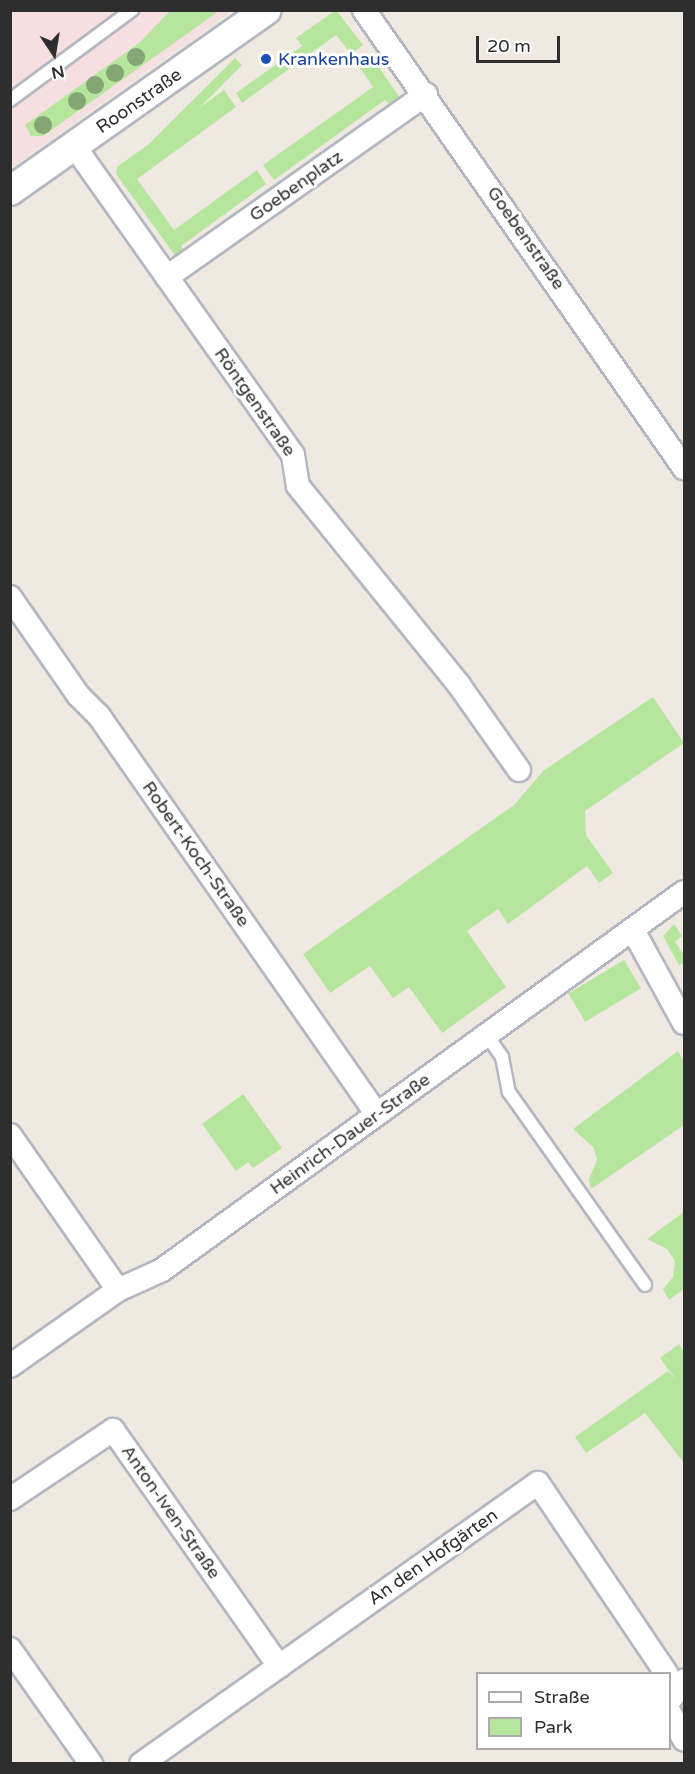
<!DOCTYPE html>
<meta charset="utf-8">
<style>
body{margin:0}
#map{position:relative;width:695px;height:1774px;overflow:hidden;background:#efe9e1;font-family:"Varela Round",sans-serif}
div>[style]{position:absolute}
.medical>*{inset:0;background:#f5dfe0}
.green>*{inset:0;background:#b6e59e;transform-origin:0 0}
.roads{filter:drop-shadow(2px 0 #b4b7c1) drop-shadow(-2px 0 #b4b7c1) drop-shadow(0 2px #b4b7c1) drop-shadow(0 -2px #b4b7c1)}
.service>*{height:12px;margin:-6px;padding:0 6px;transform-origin:6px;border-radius:6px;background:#fff}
.minor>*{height:22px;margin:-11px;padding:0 11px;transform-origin:11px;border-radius:11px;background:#fff}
.tertiary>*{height:28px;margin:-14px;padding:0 14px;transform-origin:14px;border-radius:14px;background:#fff}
.trees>*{width:18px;height:18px;margin:-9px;border-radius:50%;background:#84a574}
.dots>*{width:16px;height:16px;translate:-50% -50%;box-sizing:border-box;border:3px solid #fff;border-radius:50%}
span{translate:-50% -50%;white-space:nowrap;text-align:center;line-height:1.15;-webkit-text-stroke:6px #fff;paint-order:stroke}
.transit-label{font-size:18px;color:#164399}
.left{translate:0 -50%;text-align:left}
.street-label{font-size:18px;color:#2e2e2e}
.frame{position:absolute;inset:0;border:12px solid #2e2e2e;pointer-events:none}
.legend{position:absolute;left:476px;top:1672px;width:195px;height:78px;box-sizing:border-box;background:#fff;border:2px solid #ababab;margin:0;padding:8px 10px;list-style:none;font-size:18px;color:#2e2e2e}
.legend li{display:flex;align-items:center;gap:12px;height:30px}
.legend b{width:30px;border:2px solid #ababab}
.north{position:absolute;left:24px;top:24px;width:60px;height:60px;-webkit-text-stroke:4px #fff;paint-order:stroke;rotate:168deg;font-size:16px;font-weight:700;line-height:24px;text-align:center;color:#2e2e2e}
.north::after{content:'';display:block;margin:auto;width:21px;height:27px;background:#2e2e2e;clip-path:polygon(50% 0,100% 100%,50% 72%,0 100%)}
.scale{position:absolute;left:476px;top:36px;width:84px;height:27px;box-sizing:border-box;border:3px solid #2e2e2e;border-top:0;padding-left:8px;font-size:18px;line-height:21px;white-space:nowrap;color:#2e2e2e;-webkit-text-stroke:4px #fff;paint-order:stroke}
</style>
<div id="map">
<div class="medical">
<i style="clip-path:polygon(11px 11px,232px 11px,11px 167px)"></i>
</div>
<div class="green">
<i style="clip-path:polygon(336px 10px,363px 45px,351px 54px,336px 35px,242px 103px,236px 93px,302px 46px,296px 38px)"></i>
<i style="clip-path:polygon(170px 11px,219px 11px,43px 136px,31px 136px,25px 125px,139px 43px)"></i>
<i style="left:235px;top:58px;width:10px;height:150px;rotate:45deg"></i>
<i style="clip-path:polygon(373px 59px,400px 98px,390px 105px,385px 100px,274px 180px,263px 165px,373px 87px,360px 68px)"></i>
<i style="clip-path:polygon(224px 90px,236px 107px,137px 179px,174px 230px,257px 170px,266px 184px,181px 246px,187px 255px,179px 261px,116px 174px,117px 167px)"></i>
<i style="clip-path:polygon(653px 697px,684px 743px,585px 811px,586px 835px,613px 873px,599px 883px,587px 866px,508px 924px,498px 909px,467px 931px,506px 987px,442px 1033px,409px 987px,393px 998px,370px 966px,330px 993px,303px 954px,514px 805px,543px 771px)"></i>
<i style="clip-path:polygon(674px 924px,682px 936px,675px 942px,684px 955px,684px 963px,679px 965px,663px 936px)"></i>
<i style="left:624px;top:960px;width:33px;height:65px;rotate:59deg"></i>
<i style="clip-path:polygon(678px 1051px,684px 1062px,684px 1125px,591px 1189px,589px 1179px,597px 1160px,594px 1148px,573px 1129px)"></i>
<i style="clip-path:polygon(243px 1094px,282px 1148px,253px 1168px,248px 1162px,236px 1171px,202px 1124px)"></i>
<i style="clip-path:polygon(684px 1212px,684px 1289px,669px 1300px,663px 1289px,673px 1277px,675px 1261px,667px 1249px,647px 1239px)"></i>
<i style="clip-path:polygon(679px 1344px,684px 1352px,684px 1463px,645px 1413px,586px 1453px,575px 1437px,668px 1371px,677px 1381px,660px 1358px)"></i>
</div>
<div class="roads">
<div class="service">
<i style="left:10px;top:100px;width:152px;rotate:-36.4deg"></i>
<i style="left:486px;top:1034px;width:28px;rotate:55deg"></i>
<i style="left:502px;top:1057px;width:36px;rotate:79deg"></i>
<i style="left:509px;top:1092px;width:236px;rotate:54.8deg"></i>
</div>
<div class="minor">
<i style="left:364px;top:10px;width:559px;rotate:55.06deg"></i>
<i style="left:75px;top:147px;width:377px;rotate:54.7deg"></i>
<i style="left:293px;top:455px;width:31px;rotate:81deg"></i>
<i style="left:298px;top:486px;width:256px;rotate:51deg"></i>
<i style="left:459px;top:685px;width:104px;rotate:54.8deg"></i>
<i style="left:167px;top:277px;width:317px;rotate:-35.2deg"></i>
<i style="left:10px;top:597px;width:119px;rotate:55.2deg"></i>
<i style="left:78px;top:695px;width:30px;rotate:45deg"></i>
<i style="left:99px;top:716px;width:485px;rotate:55.1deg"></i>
<i style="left:633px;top:930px;width:106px;rotate:61.3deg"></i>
<i style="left:10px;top:1135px;width:189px;rotate:55.1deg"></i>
<i style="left:10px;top:1366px;width:132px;rotate:-35.1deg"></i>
<i style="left:118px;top:1290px;width:48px;rotate:-24.4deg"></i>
<i style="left:162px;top:1270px;width:644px;rotate:-35.91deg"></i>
<i style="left:10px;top:1499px;width:124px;rotate:-33.8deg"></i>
<i style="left:113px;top:1430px;width:289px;rotate:54.9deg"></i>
<i style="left:10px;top:1649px;width:141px;rotate:54.8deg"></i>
<i style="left:670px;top:1700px;width:24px;rotate:-54deg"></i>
<i style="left:670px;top:1713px;width:30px;rotate:62deg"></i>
<i style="left:141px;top:1764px;width:486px;rotate:-35.3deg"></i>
<i style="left:538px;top:1483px;width:230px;rotate:56deg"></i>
</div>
<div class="tertiary">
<i style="left:10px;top:191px;width:314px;rotate:-35.2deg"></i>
</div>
</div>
<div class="trees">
<i style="left:136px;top:57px"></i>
<i style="left:115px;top:73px"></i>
<i style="left:95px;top:85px"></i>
<i style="left:77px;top:101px"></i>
<i style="left:43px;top:125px"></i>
</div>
<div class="dots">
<i style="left:266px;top:59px;background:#1a4fb4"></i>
</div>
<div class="transit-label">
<span class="left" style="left:278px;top:59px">Krankenhaus</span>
</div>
<div class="street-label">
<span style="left:139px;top:101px;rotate:-35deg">Roonstraße</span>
<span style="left:296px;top:186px;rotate:-35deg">Goebenplatz</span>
<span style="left:526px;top:238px;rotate:55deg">Goebenstraße</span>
<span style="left:255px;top:402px;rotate:55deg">Röntgenstraße</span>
<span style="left:196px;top:854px;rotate:55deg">Robert-Koch-Straße</span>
<span style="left:350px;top:1134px;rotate:-36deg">Heinrich-Dauer-Straße</span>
<span style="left:171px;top:1512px;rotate:55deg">Anton-Iven-Straße</span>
<span style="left:433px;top:1557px;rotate:-35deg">An den Hofgärten</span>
</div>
<div class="frame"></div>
<ul class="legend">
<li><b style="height:8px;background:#fff"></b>Straße</li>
<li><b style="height:16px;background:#b6e59e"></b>Park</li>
</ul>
<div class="north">N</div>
<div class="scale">20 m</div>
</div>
